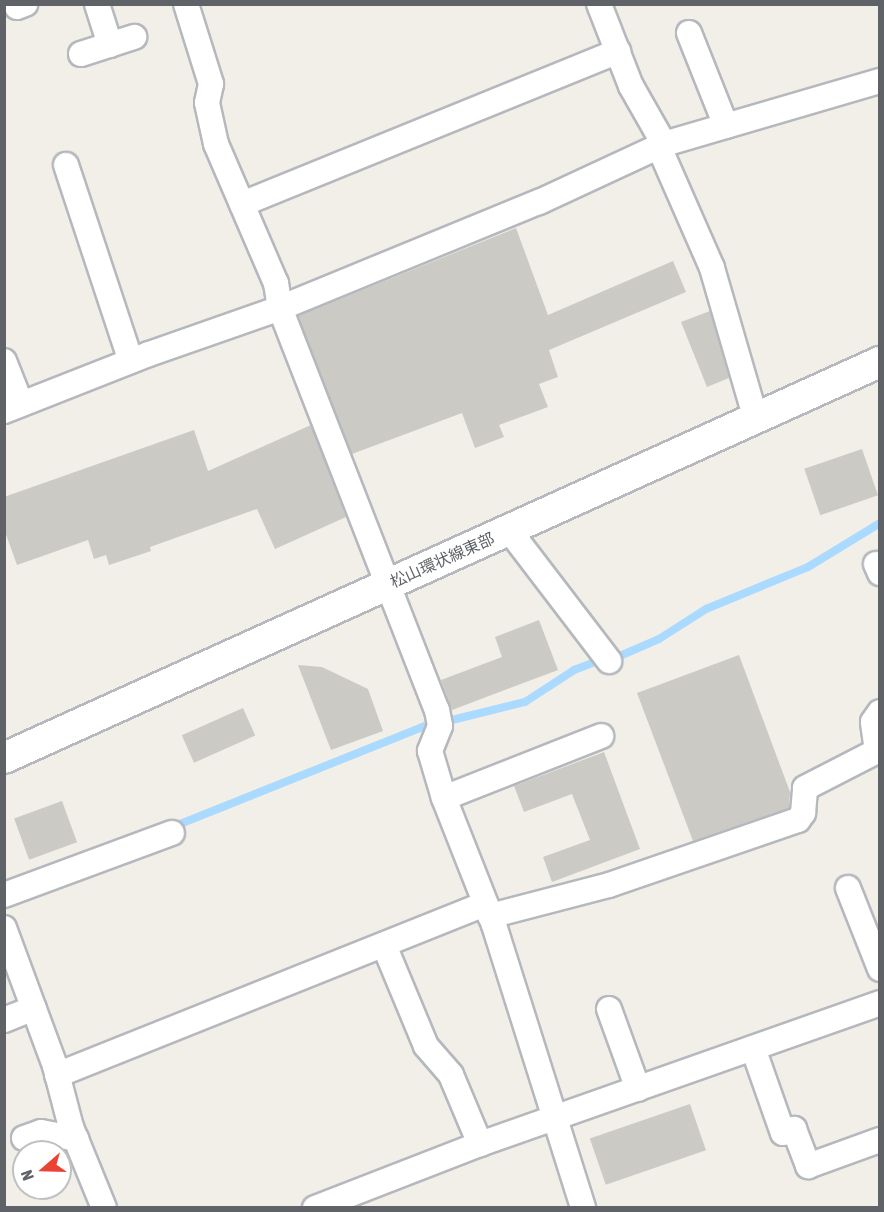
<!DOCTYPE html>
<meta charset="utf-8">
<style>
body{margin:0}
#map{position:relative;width:884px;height:1212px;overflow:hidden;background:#f1efe8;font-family:"Asap Condensed","Noto Sans JP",sans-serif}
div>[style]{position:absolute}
.stream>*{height:8px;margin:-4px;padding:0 4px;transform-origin:4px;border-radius:4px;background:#aadaff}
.building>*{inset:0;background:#cccac5;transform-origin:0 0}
.roads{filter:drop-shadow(2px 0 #b5b8bc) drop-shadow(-2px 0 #b5b8bc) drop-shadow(0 2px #b5b8bc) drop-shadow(0 -2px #b5b8bc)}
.minor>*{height:24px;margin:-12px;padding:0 12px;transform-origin:12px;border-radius:12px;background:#fff}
.tertiary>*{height:30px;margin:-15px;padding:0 15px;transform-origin:15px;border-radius:15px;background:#fff}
span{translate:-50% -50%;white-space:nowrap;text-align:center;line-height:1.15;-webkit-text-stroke:4.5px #fff;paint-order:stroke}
.street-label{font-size:16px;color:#5f6368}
.frame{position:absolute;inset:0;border:6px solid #5f6368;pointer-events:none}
.north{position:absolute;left:12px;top:1140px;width:60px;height:60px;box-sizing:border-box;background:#fff;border:2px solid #bfc1c3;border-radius:50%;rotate:250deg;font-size:16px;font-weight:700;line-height:24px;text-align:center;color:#5f6368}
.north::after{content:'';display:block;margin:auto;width:21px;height:27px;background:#ea4335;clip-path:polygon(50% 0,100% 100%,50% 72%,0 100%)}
</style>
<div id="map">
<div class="stream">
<i style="left:622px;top:655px;width:40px;rotate:-23.4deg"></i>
<i style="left:659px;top:639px;width:56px;rotate:-32.6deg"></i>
<i style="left:706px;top:609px;width:110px;rotate:-22.4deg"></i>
<i style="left:808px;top:567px;width:84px;rotate:-31.4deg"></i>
<i style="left:452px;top:720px;width:75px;rotate:-13.9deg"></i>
<i style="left:525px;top:702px;width:59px;rotate:-33.1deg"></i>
<i style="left:574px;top:670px;width:19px;rotate:-21deg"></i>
<i style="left:170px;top:828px;width:280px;rotate:-21.8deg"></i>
</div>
<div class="building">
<i style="clip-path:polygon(516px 228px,548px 315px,673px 261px,686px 292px,549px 350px,558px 377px,539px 384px,548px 407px,499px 425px,504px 437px,475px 448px,462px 413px,352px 454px,298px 316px)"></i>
<i style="clip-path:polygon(710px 311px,729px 378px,707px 387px,681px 322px)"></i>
<i style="clip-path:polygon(311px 425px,346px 517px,275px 549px,257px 509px,150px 547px,151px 551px,109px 565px,106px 555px,94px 559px,88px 540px,17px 565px,4px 529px,4px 497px,194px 430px,208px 471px)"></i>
<i style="left:862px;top:449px;width:49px;height:61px;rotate:71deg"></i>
<i style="clip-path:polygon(539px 620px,558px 670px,452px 710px,441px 680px,502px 657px,495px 637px)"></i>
<i style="clip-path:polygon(739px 655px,790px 792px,789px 808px,693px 841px,637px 693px)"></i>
<i style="clip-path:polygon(298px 665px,322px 667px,368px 689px,383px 731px,331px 750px)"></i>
<i style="left:243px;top:708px;width:30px;height:67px;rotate:66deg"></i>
<i style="clip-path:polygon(604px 752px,640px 849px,552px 882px,543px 857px,590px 840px,572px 794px,524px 812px,514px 786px)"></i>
<i style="left:62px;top:801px;width:44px;height:51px;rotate:70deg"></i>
<i style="left:690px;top:1104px;width:49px;height:106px;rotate:71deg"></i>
</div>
<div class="roads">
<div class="minor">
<i style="left:97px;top:4px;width:43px;rotate:72.4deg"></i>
<i style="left:186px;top:4px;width:84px;rotate:72.6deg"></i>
<i style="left:211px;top:84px;width:19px;rotate:102deg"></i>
<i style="left:207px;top:103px;width:42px;rotate:77.6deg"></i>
<i style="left:216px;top:144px;width:151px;rotate:66.7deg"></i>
<i style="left:276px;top:283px;width:25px;rotate:81deg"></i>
<i style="left:280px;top:308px;width:432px;rotate:68.7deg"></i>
<i style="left:437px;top:710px;width:16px;rotate:79deg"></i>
<i style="left:440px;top:726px;width:27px;rotate:112deg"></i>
<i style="left:430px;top:751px;width:49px;rotate:73.4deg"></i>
<i style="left:444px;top:798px;width:136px;rotate:68.5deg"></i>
<i style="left:494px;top:925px;width:297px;rotate:72.5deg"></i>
<i style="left:599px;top:4px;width:88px;rotate:68.7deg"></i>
<i style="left:631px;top:86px;width:67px;rotate:60.4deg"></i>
<i style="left:17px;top:7px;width:9px;rotate:-21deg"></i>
<i style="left:689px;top:33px;width:100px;rotate:68.3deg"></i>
<i style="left:81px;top:54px;width:56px;rotate:-17.8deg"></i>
<i style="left:659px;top:147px;width:132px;rotate:66.3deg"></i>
<i style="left:712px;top:268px;width:157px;rotate:73.8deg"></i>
<i style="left:66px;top:165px;width:206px;rotate:71.7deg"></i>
<i style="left:242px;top:204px;width:406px;rotate:-22.1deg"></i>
<i style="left:4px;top:361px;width:46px;rotate:68.4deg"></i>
<i style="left:4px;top:411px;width:156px;rotate:-21.5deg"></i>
<i style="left:149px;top:354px;width:139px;rotate:-19.3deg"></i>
<i style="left:280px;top:308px;width:280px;rotate:-22.3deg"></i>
<i style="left:539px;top:202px;width:138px;rotate:-24.9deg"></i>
<i style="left:664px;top:144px;width:225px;rotate:-16.3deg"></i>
<i style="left:509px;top:530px;width:165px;rotate:52.6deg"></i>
<i style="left:876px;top:564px;width:10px;rotate:66deg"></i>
<i style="left:444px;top:798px;width:169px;rotate:-21.5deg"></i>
<i style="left:848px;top:888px;width:87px;rotate:68.4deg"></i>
<i style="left:4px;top:895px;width:179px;rotate:-20.3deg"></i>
<i style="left:490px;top:916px;width:123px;rotate:-14.6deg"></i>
<i style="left:609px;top:885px;width:200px;rotate:-19deg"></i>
<i style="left:798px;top:820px;width:9px;rotate:-54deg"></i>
<i style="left:803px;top:813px;width:25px;rotate:-85deg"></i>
<i style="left:805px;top:788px;width:81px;rotate:-27.2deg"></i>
<i style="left:877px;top:751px;width:29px;rotate:-98deg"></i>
<i style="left:873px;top:722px;width:12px;rotate:-55deg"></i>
<i style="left:4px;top:928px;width:147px;rotate:69.7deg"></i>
<i style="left:55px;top:1066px;width:63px;rotate:75.3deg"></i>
<i style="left:71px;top:1127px;width:87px;rotate:67.8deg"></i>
<i style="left:384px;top:945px;width:109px;rotate:67.4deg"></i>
<i style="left:426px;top:1046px;width:38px;rotate:49deg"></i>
<i style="left:451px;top:1075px;width:75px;rotate:67.2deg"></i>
<i style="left:609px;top:1009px;width:85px;rotate:70.1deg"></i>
<i style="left:4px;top:1020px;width:32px;rotate:-22deg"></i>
<i style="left:753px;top:1048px;width:90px;rotate:70.6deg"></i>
<i style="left:783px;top:1133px;width:12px;rotate:-20deg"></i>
<i style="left:794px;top:1129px;width:40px;rotate:69deg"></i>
<i style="left:808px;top:1166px;width:77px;rotate:-19.9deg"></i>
<i style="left:57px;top:1075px;width:461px;rotate:-21.8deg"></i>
<i style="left:24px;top:1138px;width:18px;rotate:-19deg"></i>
<i style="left:41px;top:1132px;width:36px;rotate:11deg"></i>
<i style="left:315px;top:1208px;width:177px;rotate:-21.2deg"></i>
<i style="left:480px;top:1144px;width:424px;rotate:-19.4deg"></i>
</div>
<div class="tertiary">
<i style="left:4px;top:758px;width:961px;rotate:-24.33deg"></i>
</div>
</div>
<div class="street-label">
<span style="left:442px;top:560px;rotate:-24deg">松山環状線東部</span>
</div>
<div class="frame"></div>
<div class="north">N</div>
</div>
